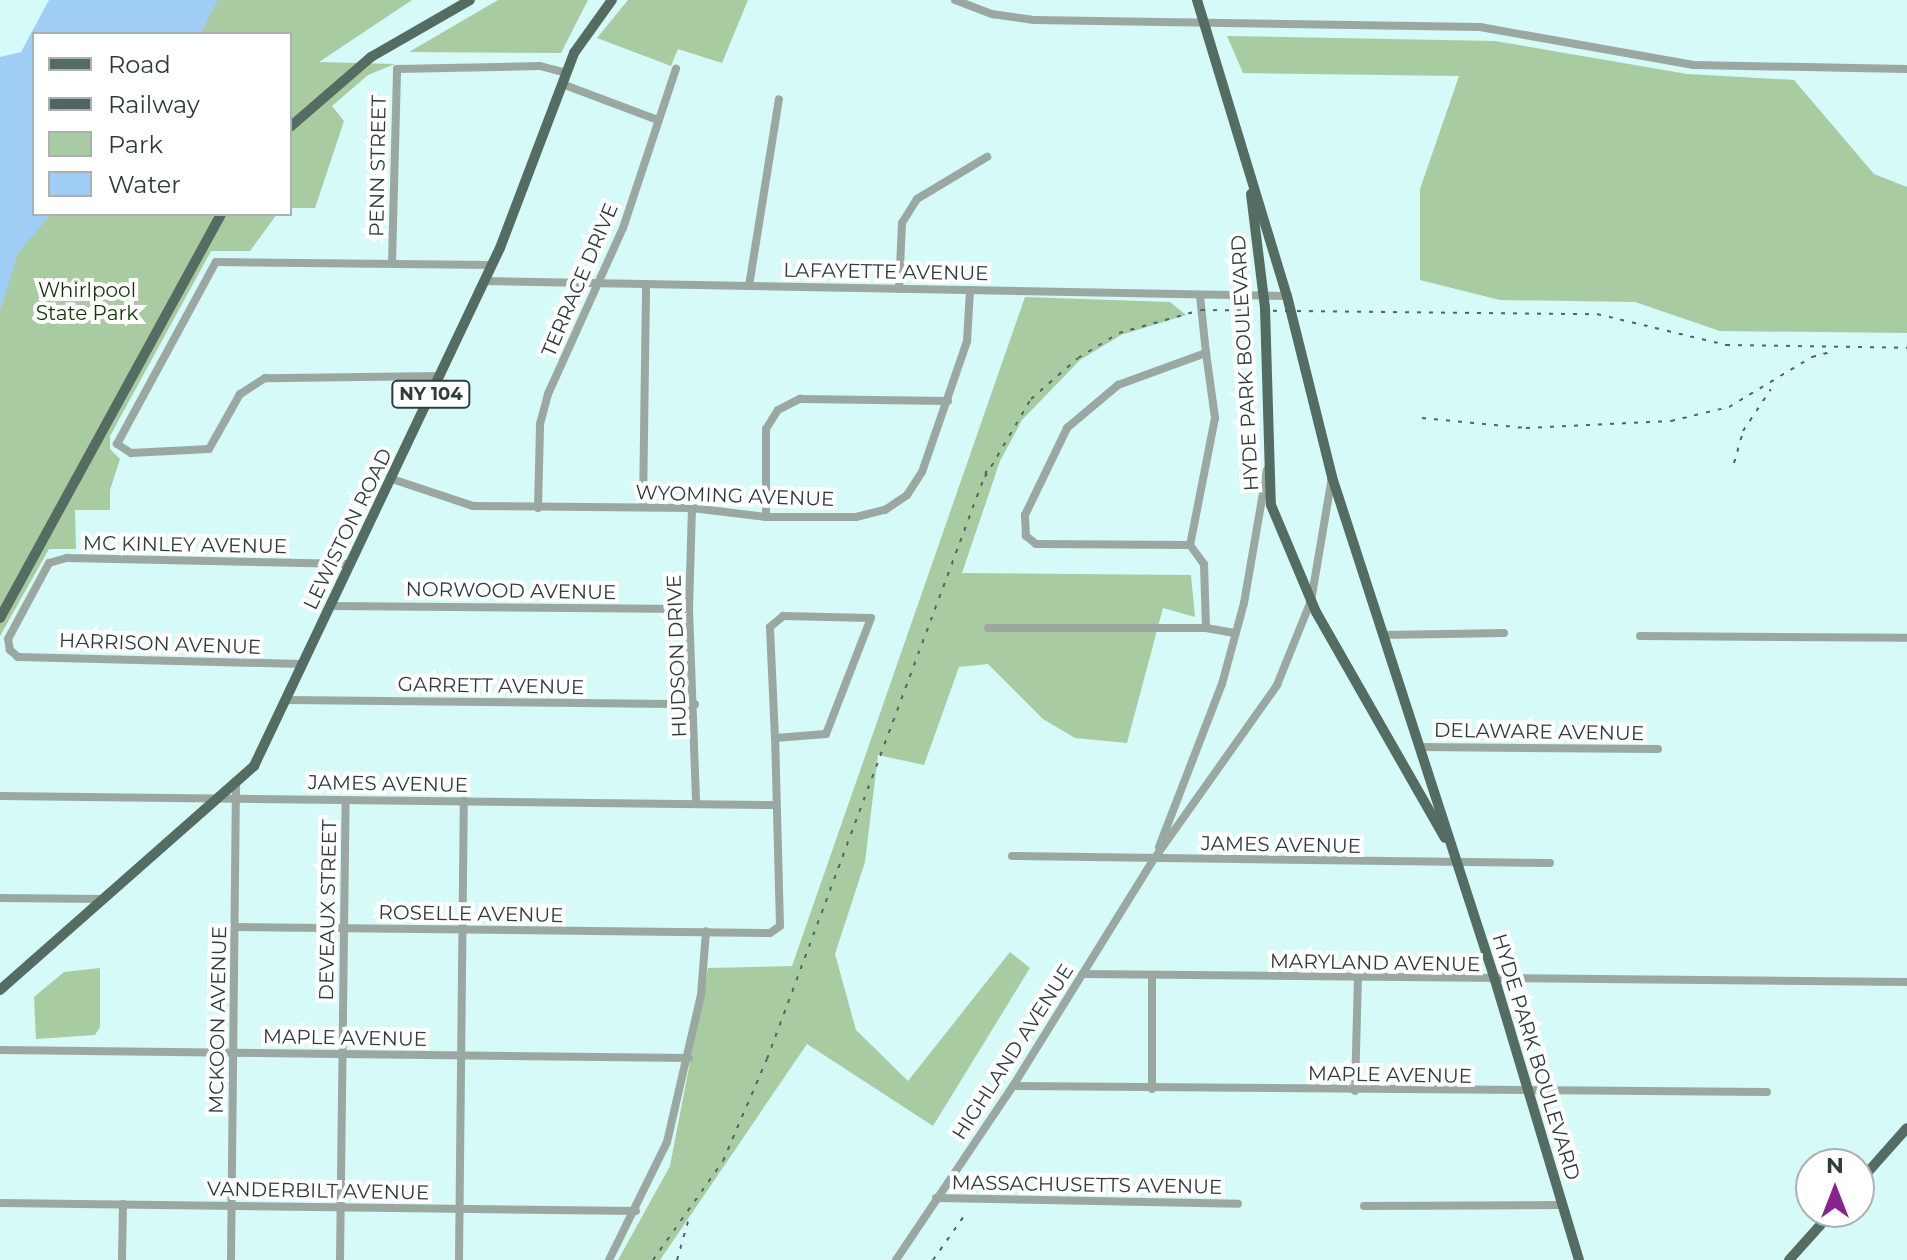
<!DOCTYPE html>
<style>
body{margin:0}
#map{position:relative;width:1907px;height:1260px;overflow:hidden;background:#d5faf8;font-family:Montserrat,sans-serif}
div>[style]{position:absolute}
.green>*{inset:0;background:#a9cba1}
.water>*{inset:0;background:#a0cdf5}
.minor>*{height:8px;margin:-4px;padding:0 4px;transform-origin:4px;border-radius:4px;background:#9ba8a2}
.major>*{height:10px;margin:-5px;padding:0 5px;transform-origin:5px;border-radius:5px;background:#556c62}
.rail>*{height:2px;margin-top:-1px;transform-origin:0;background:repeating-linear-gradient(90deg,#506463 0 4px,transparent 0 12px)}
span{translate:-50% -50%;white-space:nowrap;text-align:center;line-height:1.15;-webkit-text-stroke:8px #fff;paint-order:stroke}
.shield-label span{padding:2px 6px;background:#fff;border:2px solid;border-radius:6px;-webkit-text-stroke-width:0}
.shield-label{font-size:18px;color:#2e3d3c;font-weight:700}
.street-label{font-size:20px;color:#2e3d3c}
.park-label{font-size:20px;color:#0d3a00}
.legend{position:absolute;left:32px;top:32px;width:260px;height:184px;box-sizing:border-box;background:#fff;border:2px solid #abb1b1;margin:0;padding:10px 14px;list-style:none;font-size:24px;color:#2e3d3c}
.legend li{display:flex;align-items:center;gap:16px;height:40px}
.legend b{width:40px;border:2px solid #abb1b1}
.north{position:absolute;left:1795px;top:1148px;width:80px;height:80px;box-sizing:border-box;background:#fff;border:2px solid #abb1b1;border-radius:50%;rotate:0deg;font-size:22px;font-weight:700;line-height:32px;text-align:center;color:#2e3d3c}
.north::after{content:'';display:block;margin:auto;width:28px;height:36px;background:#87248d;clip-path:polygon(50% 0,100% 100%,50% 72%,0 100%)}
</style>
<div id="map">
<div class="green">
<i style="clip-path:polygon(217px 0,412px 0,319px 62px,395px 64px,368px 75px,332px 106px,344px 121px,315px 208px,290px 208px,290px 34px,194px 34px)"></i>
<i style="clip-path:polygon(498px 0,588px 0,561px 53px,409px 52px)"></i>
<i style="clip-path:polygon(628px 0,748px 0,722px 63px,678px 49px,671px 66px,597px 38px)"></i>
<i style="clip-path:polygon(1227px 36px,1495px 41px,1687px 74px,1794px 80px,1874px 174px,1907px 187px,1907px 333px,1720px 331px,1635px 302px,1500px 300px,1420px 280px,1420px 189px,1459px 76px,1243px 73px)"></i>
<i style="clip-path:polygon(48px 214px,277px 214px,250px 251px,211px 251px,110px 436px,110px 449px,120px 459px,110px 490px,110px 510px,75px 510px,76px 549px,49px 549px,0 636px,0 303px,11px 260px)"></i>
<i style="clip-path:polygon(1025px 297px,1170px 302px,1186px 315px,1121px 335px,1080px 360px,1022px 420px,1000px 461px,962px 573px,1191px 575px,1195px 617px,1163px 608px,1127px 743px,1075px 738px,1043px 719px,988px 664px,959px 667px,924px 765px,878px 755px,865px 862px,835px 954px,856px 1030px,908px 1081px,1010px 952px,1030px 968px,933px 1126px,807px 1044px,660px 1260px,618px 1260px,670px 1166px,708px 968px,792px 966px)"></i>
<i style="clip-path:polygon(100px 968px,100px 1027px,95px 1035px,36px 1039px,34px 997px,64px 972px)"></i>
</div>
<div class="water">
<i style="clip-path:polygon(49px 0,218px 0,200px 34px,34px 34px,34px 214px,51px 214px,18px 253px,0 311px,0 57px,21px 52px)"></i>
</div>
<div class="minor">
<i style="left:955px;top:0;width:40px;rotate:21deg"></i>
<i style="left:992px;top:14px;width:42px;rotate:8.1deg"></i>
<i style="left:1034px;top:20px;width:446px;rotate:0.9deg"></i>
<i style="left:1480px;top:27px;width:217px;rotate:10.1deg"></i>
<i style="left:1694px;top:65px;width:213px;rotate:1.1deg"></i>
<i style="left:562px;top:84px;width:103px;rotate:20.6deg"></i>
<i style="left:392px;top:263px;width:194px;rotate:-88.5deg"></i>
<i style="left:397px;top:69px;width:143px;rotate:-1.2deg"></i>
<i style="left:540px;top:66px;width:27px;rotate:15deg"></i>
<i style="left:484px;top:281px;width:803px;rotate:1.07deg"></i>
<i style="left:749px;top:286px;width:189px;rotate:-80.9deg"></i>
<i style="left:899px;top:289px;width:66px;rotate:-87.4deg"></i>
<i style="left:902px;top:223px;width:28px;rotate:-58deg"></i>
<i style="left:917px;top:199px;width:82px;rotate:-31deg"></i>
<i style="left:1206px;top:353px;width:66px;rotate:82.1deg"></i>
<i style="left:1215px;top:418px;width:129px;rotate:101.1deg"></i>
<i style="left:1190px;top:545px;width:24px;rotate:54deg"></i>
<i style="left:1204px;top:564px;width:64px;rotate:88.2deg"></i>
<i style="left:1206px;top:628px;width:29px;rotate:10deg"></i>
<i style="left:440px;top:376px;width:175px;rotate:179.3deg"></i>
<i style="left:265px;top:378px;width:30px;rotate:147deg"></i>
<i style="left:240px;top:394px;width:63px;rotate:119.4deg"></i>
<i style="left:209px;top:449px;width:78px;rotate:177.1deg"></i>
<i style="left:131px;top:453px;width:17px;rotate:-147deg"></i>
<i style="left:117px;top:444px;width:207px;rotate:-61.5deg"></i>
<i style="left:216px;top:262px;width:276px;rotate:0.6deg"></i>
<i style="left:392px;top:479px;width:85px;rotate:18.4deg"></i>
<i style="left:473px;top:506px;width:219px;rotate:0.5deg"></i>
<i style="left:692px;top:508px;width:75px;rotate:6.9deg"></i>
<i style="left:766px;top:517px;width:90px"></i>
<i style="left:856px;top:517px;width:30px;rotate:-14deg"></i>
<i style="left:885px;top:510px;width:27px;rotate:-34deg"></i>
<i style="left:907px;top:495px;width:27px;rotate:-57deg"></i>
<i style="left:922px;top:472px;width:139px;rotate:-71deg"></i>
<i style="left:967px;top:341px;width:51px;rotate:-86.6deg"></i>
<i style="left:643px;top:507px;width:223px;rotate:-89.2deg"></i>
<i style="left:538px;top:508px;width:84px;rotate:-88.6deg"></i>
<i style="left:540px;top:424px;width:31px;rotate:-75deg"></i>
<i style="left:548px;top:394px;width:182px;rotate:-65.7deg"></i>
<i style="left:623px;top:228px;width:168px;rotate:-71.6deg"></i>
<i style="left:692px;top:508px;width:101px;rotate:91.7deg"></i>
<i style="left:689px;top:609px;width:195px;rotate:87.9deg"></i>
<i style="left:766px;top:517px;width:88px;rotate:-90deg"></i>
<i style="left:766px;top:429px;width:22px;rotate:-58deg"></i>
<i style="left:778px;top:410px;width:25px;rotate:-27deg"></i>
<i style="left:800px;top:399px;width:148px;rotate:0.8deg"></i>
<i style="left:1190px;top:545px;width:154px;rotate:-179.6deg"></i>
<i style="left:1036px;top:544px;width:13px;rotate:-141deg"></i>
<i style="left:1026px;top:536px;width:21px;rotate:-93deg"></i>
<i style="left:1025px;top:515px;width:97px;rotate:-64.2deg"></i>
<i style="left:1067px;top:428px;width:67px;rotate:-40.1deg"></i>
<i style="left:1118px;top:385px;width:94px;rotate:-20deg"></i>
<i style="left:1206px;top:353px;width:57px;rotate:-96deg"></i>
<i style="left:332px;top:606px;width:357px;rotate:0.5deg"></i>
<i style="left:783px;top:616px;width:88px;rotate:1.3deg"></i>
<i style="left:871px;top:618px;width:124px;rotate:111.2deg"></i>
<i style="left:826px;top:734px;width:51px;rotate:175.5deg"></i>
<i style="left:775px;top:738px;width:111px;rotate:-92.6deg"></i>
<i style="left:770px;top:627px;width:17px;rotate:-40deg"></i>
<i style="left:988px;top:628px;width:218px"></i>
<i style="left:1383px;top:635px;width:121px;rotate:-0.9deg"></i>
<i style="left:1640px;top:636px;width:267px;rotate:0.4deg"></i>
<i style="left:301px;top:664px;width:283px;rotate:-178.6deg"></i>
<i style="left:18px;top:657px;width:11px;rotate:-139deg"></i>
<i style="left:10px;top:650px;width:11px;rotate:-100deg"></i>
<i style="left:8px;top:639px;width:86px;rotate:-61.7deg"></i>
<i style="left:49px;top:563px;width:19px;rotate:-16deg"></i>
<i style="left:67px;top:558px;width:284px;rotate:1.2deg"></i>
<i style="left:286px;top:700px;width:409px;rotate:0.6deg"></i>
<i style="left:1420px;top:747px;width:238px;rotate:0.5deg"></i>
<i style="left:0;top:796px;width:775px;rotate:0.67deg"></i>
<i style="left:1159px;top:847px;width:175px;rotate:-68.9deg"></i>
<i style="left:1222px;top:684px;width:84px;rotate:-74.8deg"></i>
<i style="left:1244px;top:603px;width:135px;rotate:-80.2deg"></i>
<i style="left:1012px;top:856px;width:538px;rotate:0.75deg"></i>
<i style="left:0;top:898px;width:102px;rotate:0.6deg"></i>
<i style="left:235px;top:927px;width:535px;rotate:0.64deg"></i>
<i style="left:770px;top:933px;width:12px;rotate:-35deg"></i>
<i style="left:780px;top:926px;width:188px;rotate:-91.5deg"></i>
<i style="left:1083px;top:974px;width:824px;rotate:0.56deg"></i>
<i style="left:1152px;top:976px;width:113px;rotate:90deg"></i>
<i style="left:0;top:1050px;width:689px;rotate:0.67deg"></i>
<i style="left:1013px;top:1086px;width:754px;rotate:0.46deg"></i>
<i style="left:1355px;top:1091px;width:111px;rotate:-88.5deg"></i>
<i style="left:936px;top:1198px;width:302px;rotate:1.1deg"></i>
<i style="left:0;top:1203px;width:636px;rotate:0.72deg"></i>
<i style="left:1364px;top:1206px;width:197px;rotate:-0.3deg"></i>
<i style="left:122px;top:1260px;width:56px;rotate:-89deg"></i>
<i style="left:231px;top:1260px;width:479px;rotate:-89.4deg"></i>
<i style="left:340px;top:1260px;width:460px;rotate:-89.3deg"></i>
<i style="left:459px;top:1260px;width:459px;rotate:-89.4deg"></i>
<i style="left:609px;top:1260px;width:131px;rotate:-63.8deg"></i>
<i style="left:667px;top:1142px;width:151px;rotate:-77deg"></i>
<i style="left:701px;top:995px;width:64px;rotate:-85.5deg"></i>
<i style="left:896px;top:1260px;width:210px;rotate:-56.1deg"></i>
<i style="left:1013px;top:1086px;width:267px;rotate:-58.2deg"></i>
<i style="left:1154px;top:859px;width:213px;rotate:-54.7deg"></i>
<i style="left:1277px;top:685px;width:91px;rotate:-68deg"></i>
<i style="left:1311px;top:601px;width:126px;rotate:-80.4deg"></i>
</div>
<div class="major">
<i style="left:1197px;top:0;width:309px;rotate:73.1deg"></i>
<i style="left:1287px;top:296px;width:187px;rotate:76deg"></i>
<i style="left:1332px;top:477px;width:529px;rotate:72.04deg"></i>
<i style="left:1495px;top:980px;width:292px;rotate:73.3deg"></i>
<i style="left:290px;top:127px;width:107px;rotate:-40.8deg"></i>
<i style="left:371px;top:57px;width:114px;rotate:-29.9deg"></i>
<i style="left:1251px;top:194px;width:115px;rotate:83deg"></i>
<i style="left:1265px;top:308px;width:197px;rotate:88.3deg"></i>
<i style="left:1271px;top:505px;width:116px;rotate:67.2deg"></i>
<i style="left:1316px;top:612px;width:260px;rotate:60.3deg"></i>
<i style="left:0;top:618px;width:460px;rotate:-61.3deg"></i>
<i style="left:0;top:990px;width:339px;rotate:-41.4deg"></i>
<i style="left:254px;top:766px;width:573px;rotate:-64.6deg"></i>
<i style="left:500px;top:248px;width:209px;rotate:-69.2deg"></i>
<i style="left:574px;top:53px;width:65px;rotate:-54.4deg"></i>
<i style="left:1859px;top:1182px;width:72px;rotate:-48.4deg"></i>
<i style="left:1789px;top:1260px;width:64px;rotate:-48.1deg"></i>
</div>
<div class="rail">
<i style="left:1422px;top:418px;width:104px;rotate:5.5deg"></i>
<i style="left:1526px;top:428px;width:145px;rotate:-2.8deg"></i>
<i style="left:1671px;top:421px;width:60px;rotate:-13.6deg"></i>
<i style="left:1729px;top:407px;width:97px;rotate:-31.1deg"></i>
<i style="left:1812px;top:357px;width:20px;rotate:-15deg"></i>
<i style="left:1734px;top:463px;width:33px;rotate:-74deg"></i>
<i style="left:1743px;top:431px;width:50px;rotate:-56.3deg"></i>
<i style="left:985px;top:477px;width:91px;rotate:-59.5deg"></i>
<i style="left:1031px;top:399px;width:62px;rotate:-41.1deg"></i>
<i style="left:1078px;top:358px;width:48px;rotate:-31.4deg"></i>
<i style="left:1119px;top:333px;width:85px;rotate:-15.7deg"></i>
<i style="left:1201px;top:310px;width:396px;rotate:0.6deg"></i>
<i style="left:1597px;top:314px;width:133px;rotate:13.5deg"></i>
<i style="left:1726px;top:345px;width:181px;rotate:0.9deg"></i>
<i style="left:653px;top:1260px;width:121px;rotate:-54.7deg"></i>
<i style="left:723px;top:1161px;width:111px;rotate:-66.7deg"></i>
<i style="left:767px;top:1059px;width:632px;rotate:-69.53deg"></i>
<i style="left:677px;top:1260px;width:40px;rotate:-74deg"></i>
<i style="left:933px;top:1260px;width:54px;rotate:-54.8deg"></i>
</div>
<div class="shield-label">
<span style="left:431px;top:394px">NY 104</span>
</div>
<div class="street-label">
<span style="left:378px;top:166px;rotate:-89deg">PENN STREET</span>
<span style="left:886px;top:272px;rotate:1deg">LAFAYETTE AVENUE</span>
<span style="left:580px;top:280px;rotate:-67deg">TERRACE DRIVE</span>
<span style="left:1245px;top:363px;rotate:-93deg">HYDE PARK BOULEVARD</span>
<span style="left:735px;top:496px;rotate:2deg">WYOMING AVENUE</span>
<span style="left:348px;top:529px;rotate:-64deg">LEWISTON ROAD</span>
<span style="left:185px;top:545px;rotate:1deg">MC KINLEY AVENUE</span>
<span style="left:511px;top:591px;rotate:1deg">NORWOOD AVENUE</span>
<span style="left:160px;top:644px;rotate:2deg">HARRISON AVENUE</span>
<span style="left:677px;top:656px;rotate:-92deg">HUDSON DRIVE</span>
<span style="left:491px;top:686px;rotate:1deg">GARRETT AVENUE</span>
<span style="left:1539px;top:732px;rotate:1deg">DELAWARE AVENUE</span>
<span style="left:388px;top:784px;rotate:1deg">JAMES AVENUE</span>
<span style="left:1281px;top:845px;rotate:1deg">JAMES AVENUE</span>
<span style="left:328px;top:910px;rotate:-89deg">DEVEAUX STREET</span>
<span style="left:471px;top:914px;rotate:1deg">ROSELLE AVENUE</span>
<span style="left:1375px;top:963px;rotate:1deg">MARYLAND AVENUE</span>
<span style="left:218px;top:1020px;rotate:-89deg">MCKOON AVENUE</span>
<span style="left:345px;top:1038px;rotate:1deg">MAPLE AVENUE</span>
<span style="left:1013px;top:1052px;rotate:-57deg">HIGHLAND AVENUE</span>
<span style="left:1536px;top:1057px;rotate:73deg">HYDE PARK BOULEVARD</span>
<span style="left:1390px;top:1075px;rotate:1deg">MAPLE AVENUE</span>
<span style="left:1087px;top:1185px;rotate:1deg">MASSACHUSETTS AVENUE</span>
<span style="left:318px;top:1191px;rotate:1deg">VANDERBILT AVENUE</span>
</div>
<div class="park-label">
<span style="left:87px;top:302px">Whirlpool<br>State Park</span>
</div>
<ul class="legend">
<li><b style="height:10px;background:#556c62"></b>Road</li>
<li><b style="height:10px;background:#506463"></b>Railway</li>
<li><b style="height:22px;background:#a9cba1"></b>Park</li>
<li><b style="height:22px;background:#a0cdf5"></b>Water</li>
</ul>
<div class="north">N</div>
</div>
